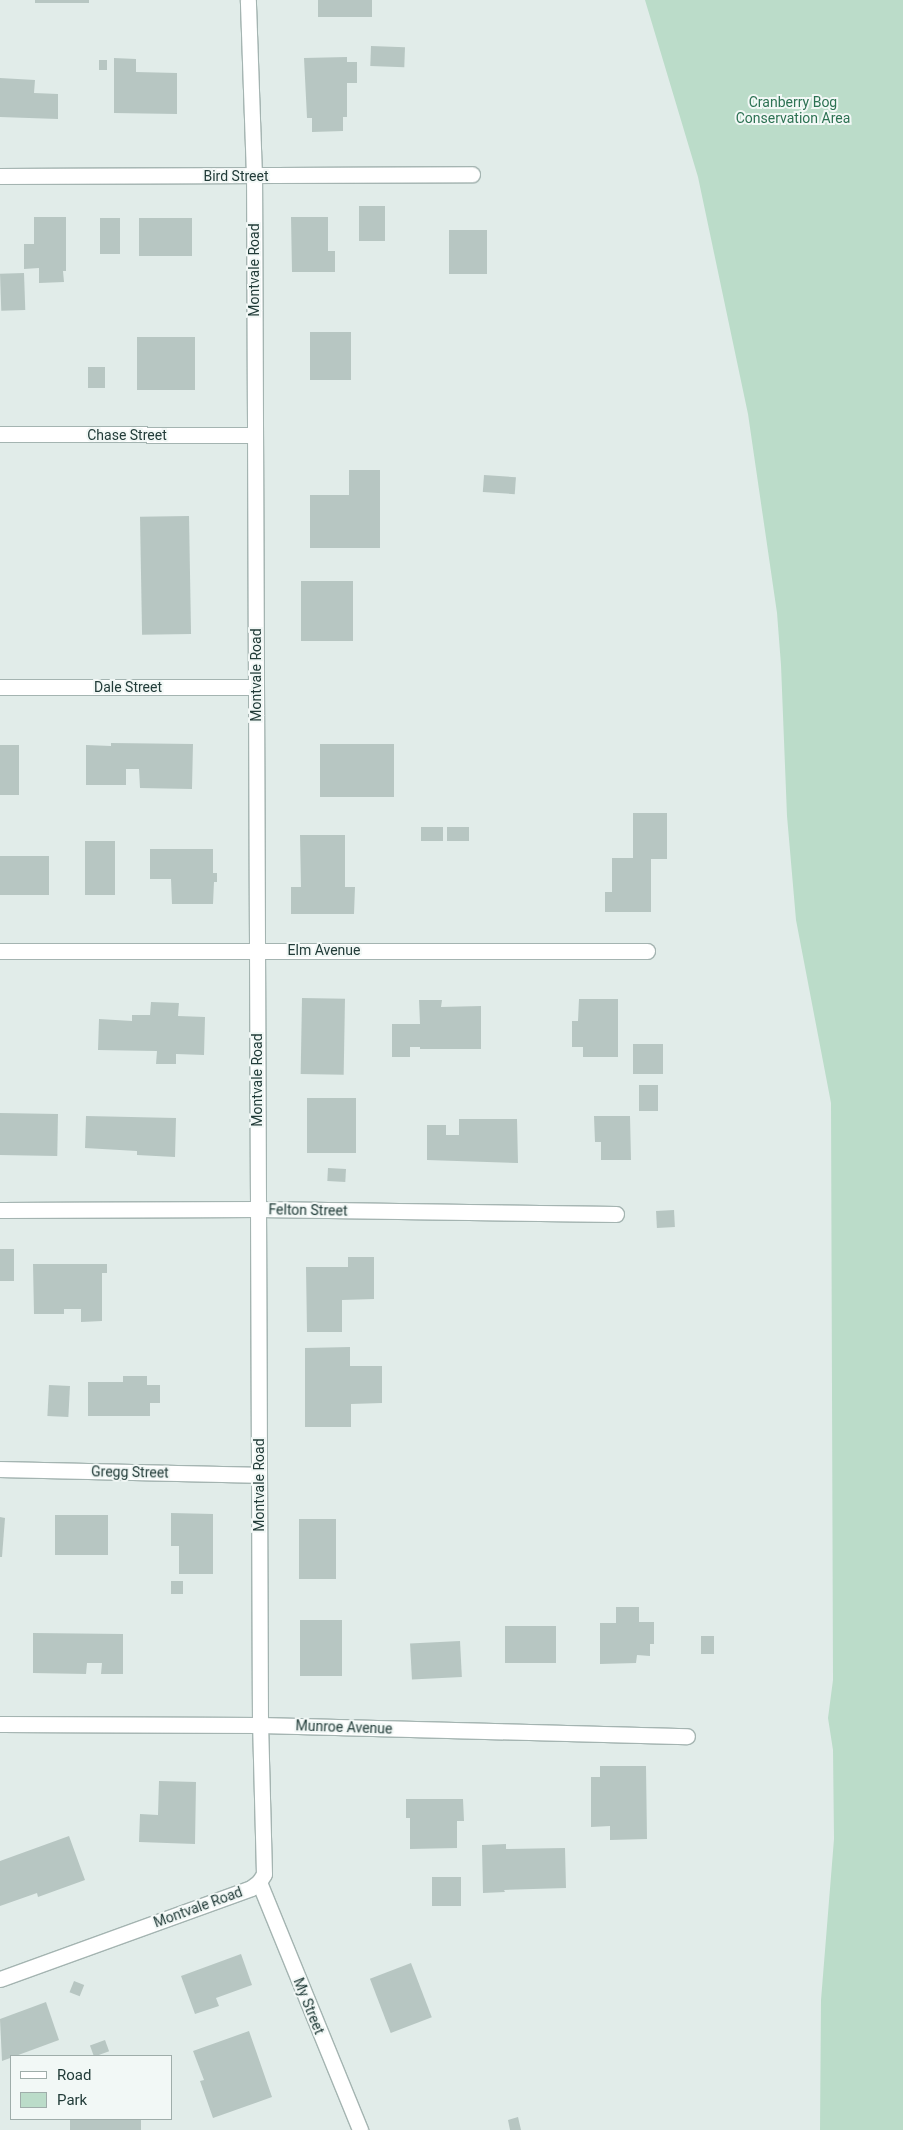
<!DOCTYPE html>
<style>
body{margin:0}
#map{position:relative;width:903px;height:2130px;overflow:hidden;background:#e1ece9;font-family:Roboto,sans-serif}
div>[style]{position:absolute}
.green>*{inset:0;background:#bbdcc9}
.building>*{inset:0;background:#b7c6c2;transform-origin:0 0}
.roads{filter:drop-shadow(1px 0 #a4b4b1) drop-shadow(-1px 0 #a4b4b1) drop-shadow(0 1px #a4b4b1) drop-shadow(0 -1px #a4b4b1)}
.minor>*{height:15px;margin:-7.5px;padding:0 7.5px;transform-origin:7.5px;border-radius:7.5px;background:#fff}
span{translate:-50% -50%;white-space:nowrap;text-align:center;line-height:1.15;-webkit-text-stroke:4px #f2f8f6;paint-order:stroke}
.park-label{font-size:14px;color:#2d7253}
.street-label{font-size:14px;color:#223c39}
.legend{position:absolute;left:10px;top:2055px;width:162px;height:65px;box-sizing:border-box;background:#f2f8f6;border:1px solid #9fadaa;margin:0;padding:6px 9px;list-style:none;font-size:15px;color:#223c39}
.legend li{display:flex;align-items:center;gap:10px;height:25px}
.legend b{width:25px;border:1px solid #9fadaa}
</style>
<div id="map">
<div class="green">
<i style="clip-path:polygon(645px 0,903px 0,903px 2130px,820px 2130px,821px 2000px,834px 1839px,833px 1750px,828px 1718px,833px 1680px,831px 1103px,796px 920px,787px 816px,781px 665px,777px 613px,748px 414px,698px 177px)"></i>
</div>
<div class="building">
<i style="left:35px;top:0;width:54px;height:3px"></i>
<i style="left:318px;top:0;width:54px;height:17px"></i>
<i style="left:371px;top:46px;width:34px;height:20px;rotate:2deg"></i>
<i style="clip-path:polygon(347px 57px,347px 62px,357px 62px,357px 83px,347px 83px,347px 117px,343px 117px,343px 131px,312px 132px,312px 118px,307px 118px,304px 58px)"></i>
<i style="clip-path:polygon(114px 58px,136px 59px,136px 72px,177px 73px,177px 114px,114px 113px)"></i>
<i style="left:99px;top:60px;width:8px;height:10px"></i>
<i style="clip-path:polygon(0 78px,35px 80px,34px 93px,58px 94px,58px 119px,0 117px)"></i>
<i style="left:359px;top:206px;width:26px;height:35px"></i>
<i style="clip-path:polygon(34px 217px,66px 217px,66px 271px,63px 271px,64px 282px,39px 283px,39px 268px,24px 269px,24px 244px,34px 244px)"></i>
<i style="clip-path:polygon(291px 217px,328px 217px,328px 251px,335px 251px,335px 272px,292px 272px)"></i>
<i style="left:100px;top:218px;width:20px;height:36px"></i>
<i style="left:139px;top:218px;width:53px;height:38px"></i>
<i style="left:487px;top:230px;width:44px;height:38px;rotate:90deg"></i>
<i style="left:24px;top:273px;width:37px;height:24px;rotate:88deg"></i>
<i style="left:310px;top:332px;width:41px;height:48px"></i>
<i style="left:137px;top:337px;width:58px;height:53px"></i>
<i style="left:88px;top:367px;width:17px;height:21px"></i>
<i style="clip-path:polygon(349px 470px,380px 470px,380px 548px,310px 548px,310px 495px,349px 495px)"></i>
<i style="left:484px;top:475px;width:32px;height:17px;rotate:4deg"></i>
<i style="left:189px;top:516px;width:118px;height:49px;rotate:89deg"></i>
<i style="left:301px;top:581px;width:52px;height:60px"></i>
<i style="clip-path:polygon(111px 743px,193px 744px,192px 789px,140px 788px,139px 769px,126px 769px,126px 785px,86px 785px,86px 745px,111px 746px)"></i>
<i style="left:320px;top:744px;width:74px;height:53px"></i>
<i style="left:0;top:745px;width:19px;height:50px"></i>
<i style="clip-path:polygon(633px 813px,667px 813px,667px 859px,651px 859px,651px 912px,605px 912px,605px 892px,612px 892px,612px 858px,633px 858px)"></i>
<i style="left:421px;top:827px;width:22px;height:14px"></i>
<i style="left:447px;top:827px;width:22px;height:14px"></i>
<i style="clip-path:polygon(300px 835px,345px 835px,345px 887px,355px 887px,354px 914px,291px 914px,291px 887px,301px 887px)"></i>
<i style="left:85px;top:841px;width:30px;height:54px"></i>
<i style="clip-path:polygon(150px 849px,213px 849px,213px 873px,217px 873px,217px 882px,214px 882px,213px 904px,172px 904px,171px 879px,150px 879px)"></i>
<i style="left:0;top:856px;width:49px;height:39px"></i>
<i style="left:302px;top:998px;width:43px;height:76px;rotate:1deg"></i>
<i style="clip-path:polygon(579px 999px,618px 999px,618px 1057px,583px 1057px,583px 1047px,572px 1047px,572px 1021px,578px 1021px)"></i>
<i style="clip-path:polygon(419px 1000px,442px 1000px,441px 1007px,481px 1006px,481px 1049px,420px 1049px,420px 1047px,410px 1047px,410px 1057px,392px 1057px,392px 1024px,420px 1024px)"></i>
<i style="clip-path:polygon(151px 1002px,179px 1003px,178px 1016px,205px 1017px,204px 1055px,176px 1054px,176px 1064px,156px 1064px,157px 1051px,98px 1050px,99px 1019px,132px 1021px,132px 1015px,150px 1015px)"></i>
<i style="left:633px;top:1044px;width:30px;height:30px"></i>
<i style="left:658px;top:1085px;width:26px;height:19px;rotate:90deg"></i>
<i style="left:307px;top:1098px;width:49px;height:55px"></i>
<i style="left:0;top:1113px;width:58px;height:42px;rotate:1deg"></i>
<i style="clip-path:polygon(86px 1116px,176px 1118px,175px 1157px,137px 1155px,137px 1151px,85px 1148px)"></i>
<i style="clip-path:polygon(594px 1116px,630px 1116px,631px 1160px,601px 1160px,601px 1142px,595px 1142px)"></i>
<i style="clip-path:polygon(459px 1119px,517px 1119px,518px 1163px,427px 1160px,427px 1125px,446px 1125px,446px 1135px,459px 1135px)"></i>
<i style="left:328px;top:1168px;width:18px;height:13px;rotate:3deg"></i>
<i style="left:674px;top:1210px;width:17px;height:18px;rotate:87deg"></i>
<i style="left:0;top:1249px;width:14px;height:32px"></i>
<i style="clip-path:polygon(348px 1257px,374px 1257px,374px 1299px,342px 1300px,342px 1332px,307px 1332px,306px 1267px,348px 1267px)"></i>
<i style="clip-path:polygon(33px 1264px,107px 1264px,107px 1273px,102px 1273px,102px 1321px,81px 1322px,81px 1309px,64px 1309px,64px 1314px,34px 1314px)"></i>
<i style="clip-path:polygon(350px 1347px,350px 1366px,382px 1366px,382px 1403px,351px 1404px,351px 1427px,305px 1427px,305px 1348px)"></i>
<i style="clip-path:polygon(123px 1376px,147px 1376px,147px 1385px,160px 1385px,160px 1403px,150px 1403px,150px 1416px,88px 1416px,88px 1382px,123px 1382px)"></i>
<i style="left:49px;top:1385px;width:21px;height:31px;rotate:3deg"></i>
<i style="clip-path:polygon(171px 1513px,213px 1514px,213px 1574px,179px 1574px,179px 1546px,171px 1546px)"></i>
<i style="left:108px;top:1515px;width:40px;height:53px;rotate:90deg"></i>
<i style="clip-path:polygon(0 1517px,5px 1518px,2px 1557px,0 1557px)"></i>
<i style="left:299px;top:1519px;width:37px;height:60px"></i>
<i style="left:171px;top:1581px;width:12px;height:13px"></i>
<i style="clip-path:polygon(616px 1607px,639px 1607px,639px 1622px,654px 1622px,654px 1644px,650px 1644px,650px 1656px,637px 1655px,636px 1663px,600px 1664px,600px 1623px,616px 1623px)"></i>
<i style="left:300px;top:1620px;width:42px;height:56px"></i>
<i style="left:505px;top:1626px;width:51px;height:37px"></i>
<i style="clip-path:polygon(33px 1633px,123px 1634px,123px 1674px,101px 1674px,102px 1663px,87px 1663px,86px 1674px,33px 1673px)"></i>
<i style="left:701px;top:1636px;width:13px;height:18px"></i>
<i style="left:460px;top:1641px;width:36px;height:50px;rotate:87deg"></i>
<i style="clip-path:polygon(600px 1766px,646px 1766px,647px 1839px,610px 1840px,610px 1826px,591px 1827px,591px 1777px,600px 1777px)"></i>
<i style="clip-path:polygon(159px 1781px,196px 1782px,195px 1844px,139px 1842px,140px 1814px,158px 1815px)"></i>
<i style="clip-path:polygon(406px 1799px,463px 1799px,464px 1821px,457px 1821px,457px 1848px,410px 1849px,410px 1818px,406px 1818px)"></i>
<i style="clip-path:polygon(69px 1836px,85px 1880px,38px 1897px,37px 1893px,0 1906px,0 1861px)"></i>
<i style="clip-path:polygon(506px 1844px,506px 1849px,565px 1848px,566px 1888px,504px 1890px,505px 1892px,483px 1893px,482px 1845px)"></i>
<i style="left:432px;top:1877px;width:29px;height:29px"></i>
<i style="clip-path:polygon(241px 1954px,252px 1985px,216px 1998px,219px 2006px,195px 2014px,181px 1976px)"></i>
<i style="left:411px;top:1963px;width:58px;height:44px;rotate:69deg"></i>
<i style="left:74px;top:1981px;width:11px;height:12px;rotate:22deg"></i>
<i style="clip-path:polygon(46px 2002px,59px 2040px,2px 2061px,0 2019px)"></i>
<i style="clip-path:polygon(249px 2031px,272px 2097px,213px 2118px,200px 2081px,204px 2080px,193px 2051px)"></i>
<i style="left:105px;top:2040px;width:12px;height:16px;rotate:70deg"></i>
<i style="clip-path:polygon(518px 2117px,521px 2130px,510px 2130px,508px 2120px)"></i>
<i style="left:70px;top:2119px;width:71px;height:12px"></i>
</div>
<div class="roads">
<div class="minor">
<i style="left:0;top:176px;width:472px;rotate:-0.2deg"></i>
<i style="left:0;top:434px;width:255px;rotate:0.2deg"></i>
<i style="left:0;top:687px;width:256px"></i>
<i style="left:0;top:951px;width:647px"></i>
<i style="left:0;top:1210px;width:258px;rotate:-0.2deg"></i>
<i style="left:258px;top:1209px;width:358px;rotate:0.8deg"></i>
<i style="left:0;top:1469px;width:259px;rotate:1.3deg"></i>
<i style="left:0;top:1724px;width:260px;rotate:0.2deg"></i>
<i style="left:260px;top:1725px;width:427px;rotate:1.5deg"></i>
<i style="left:259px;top:1882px;width:268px;rotate:67.8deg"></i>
<i style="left:0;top:1979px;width:267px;rotate:-19.9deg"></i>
<i style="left:251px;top:1888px;width:10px;rotate:-37deg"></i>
<i style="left:259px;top:1882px;width:9px;rotate:-58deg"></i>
<i style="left:264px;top:1874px;width:149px;rotate:-91.5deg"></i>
<i style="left:260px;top:1725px;width:1549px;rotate:-90.22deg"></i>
<i style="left:254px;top:176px;width:176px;rotate:-92deg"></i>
</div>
</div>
<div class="park-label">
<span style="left:793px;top:110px">Cranberry Bog<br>Conservation Area</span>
</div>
<div class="street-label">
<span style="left:236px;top:176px">Bird Street</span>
<span style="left:254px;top:270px;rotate:-90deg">Montvale Road</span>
<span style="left:127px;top:435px">Chase Street</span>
<span style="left:256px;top:675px;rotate:-90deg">Montvale Road</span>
<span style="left:128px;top:687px">Dale Street</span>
<span style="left:324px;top:950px">Elm Avenue</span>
<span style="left:257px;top:1080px;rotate:-90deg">Montvale Road</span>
<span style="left:308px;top:1210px;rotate:1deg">Felton Street</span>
<span style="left:130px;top:1472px;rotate:1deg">Gregg Street</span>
<span style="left:259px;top:1485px;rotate:-90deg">Montvale Road</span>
<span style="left:344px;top:1727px;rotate:2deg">Munroe Avenue</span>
<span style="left:198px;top:1907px;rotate:-20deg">Montvale Road</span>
<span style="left:309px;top:2006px;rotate:68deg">My Street</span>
</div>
<ul class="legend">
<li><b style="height:6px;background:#fff"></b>Road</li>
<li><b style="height:14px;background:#bbdcc9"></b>Park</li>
</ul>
</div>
